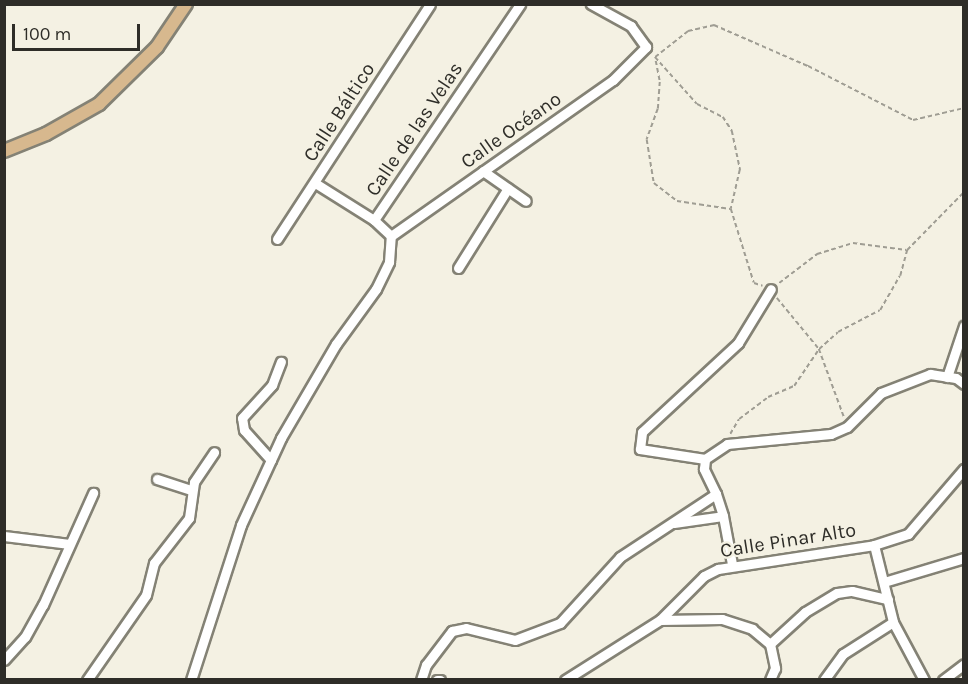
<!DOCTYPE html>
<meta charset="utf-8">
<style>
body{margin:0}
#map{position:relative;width:968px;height:684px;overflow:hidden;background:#f4f1e3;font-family:Karla,sans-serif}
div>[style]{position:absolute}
.path>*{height:1.5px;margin-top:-0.75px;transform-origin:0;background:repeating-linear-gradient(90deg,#9f9d93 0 4.5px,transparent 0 7.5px)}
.roads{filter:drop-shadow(2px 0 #848275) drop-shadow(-2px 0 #848275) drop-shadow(0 2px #848275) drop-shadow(0 -2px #848275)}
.minor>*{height:9px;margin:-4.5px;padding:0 4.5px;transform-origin:4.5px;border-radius:4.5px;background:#fff}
.major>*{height:12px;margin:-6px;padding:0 6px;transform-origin:6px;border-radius:6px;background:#d7b88e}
span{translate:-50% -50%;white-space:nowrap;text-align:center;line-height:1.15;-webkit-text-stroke:4.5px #f4f1e3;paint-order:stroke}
.street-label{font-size:20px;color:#2e2d28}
.frame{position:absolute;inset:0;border:6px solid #2e2d28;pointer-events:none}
.scale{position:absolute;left:12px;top:24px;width:128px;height:27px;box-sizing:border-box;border:3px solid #2e2d28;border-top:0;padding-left:8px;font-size:18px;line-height:21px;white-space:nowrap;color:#2e2d28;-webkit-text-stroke:4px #f4f1e3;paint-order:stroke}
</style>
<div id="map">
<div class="path">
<i style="left:655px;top:57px;width:63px;rotate:48.2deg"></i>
<i style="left:697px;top:104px;width:29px;rotate:27deg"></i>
<i style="left:723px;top:117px;width:17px;rotate:57deg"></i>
<i style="left:732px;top:131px;width:40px;rotate:78deg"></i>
<i style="left:740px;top:170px;width:40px;rotate:103deg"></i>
<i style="left:731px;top:209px;width:77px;rotate:72.7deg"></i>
<i style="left:754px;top:283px;width:9px;rotate:18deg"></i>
<i style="left:655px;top:57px;width:42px;rotate:-38.2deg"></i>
<i style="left:688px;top:31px;width:27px;rotate:-13deg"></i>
<i style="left:714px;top:25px;width:103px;rotate:23.6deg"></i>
<i style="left:808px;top:66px;width:118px;rotate:27.2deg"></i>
<i style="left:913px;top:120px;width:52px;rotate:-13.2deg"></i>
<i style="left:656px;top:61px;width:21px;rotate:79deg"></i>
<i style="left:660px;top:82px;width:27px;rotate:94deg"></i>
<i style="left:658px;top:109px;width:33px;rotate:110deg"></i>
<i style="left:647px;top:140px;width:44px;rotate:80.8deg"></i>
<i style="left:654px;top:183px;width:29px;rotate:38deg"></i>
<i style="left:677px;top:201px;width:54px;rotate:8.6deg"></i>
<i style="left:779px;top:283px;width:48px;rotate:-37.3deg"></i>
<i style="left:817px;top:254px;width:38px;rotate:-17deg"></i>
<i style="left:853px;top:243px;width:54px;rotate:7.4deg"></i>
<i style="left:907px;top:250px;width:81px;rotate:-45.5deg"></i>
<i style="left:777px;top:298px;width:66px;rotate:50.5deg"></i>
<i style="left:819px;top:349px;width:72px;rotate:69.8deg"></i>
<i style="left:730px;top:434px;width:17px;rotate:-59deg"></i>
<i style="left:739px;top:419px;width:36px;rotate:-37deg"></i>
<i style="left:768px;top:397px;width:28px;rotate:-23deg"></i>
<i style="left:794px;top:386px;width:45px;rotate:-56deg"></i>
<i style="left:819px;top:349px;width:25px;rotate:-42deg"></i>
<i style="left:838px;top:332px;width:47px;rotate:-27.6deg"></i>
<i style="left:880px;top:310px;width:39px;rotate:-60deg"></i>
<i style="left:900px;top:276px;width:27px;rotate:-75deg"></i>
</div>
<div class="roads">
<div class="minor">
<i style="left:483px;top:171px;width:52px;rotate:34.9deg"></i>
<i style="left:374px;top:220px;width:261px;rotate:-55.9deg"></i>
<i style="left:391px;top:236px;width:271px;rotate:-35.1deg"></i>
<i style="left:613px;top:80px;width:47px;rotate:-45deg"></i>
<i style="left:646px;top:47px;width:26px;rotate:-126deg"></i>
<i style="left:631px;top:26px;width:46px;rotate:-151.2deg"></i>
<i style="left:277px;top:239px;width:280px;rotate:-56.9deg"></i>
<i style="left:458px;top:268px;width:94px;rotate:-58deg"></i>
<i style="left:947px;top:377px;width:54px;rotate:-71.6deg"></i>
<i style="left:705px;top:459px;width:66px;rotate:-171.3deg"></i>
<i style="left:640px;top:449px;width:17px;rotate:-83deg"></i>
<i style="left:642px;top:432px;width:131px;rotate:-42.8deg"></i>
<i style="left:738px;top:343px;width:63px;rotate:-58.6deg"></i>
<i style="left:271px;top:460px;width:40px;rotate:-132deg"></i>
<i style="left:244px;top:430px;width:12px;rotate:-99deg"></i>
<i style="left:242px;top:418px;width:45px;rotate:-47.7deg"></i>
<i style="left:272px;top:385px;width:25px;rotate:-69deg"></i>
<i style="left:157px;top:479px;width:36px;rotate:18deg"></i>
<i style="left:716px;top:494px;width:23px;rotate:72deg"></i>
<i style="left:674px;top:523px;width:49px;rotate:-8.1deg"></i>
<i style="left:723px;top:516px;width:49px;rotate:79.4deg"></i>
<i style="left:4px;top:536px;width:66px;rotate:6.9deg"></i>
<i style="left:874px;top:545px;width:79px;rotate:76.1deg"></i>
<i style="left:893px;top:622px;width:66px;rotate:61.9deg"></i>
<i style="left:884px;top:582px;width:84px;rotate:-16.7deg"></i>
<i style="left:660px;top:620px;width:62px;rotate:-0.9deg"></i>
<i style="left:722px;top:619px;width:32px;rotate:18deg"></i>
<i style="left:752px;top:629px;width:23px;rotate:40deg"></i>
<i style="left:770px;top:644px;width:47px;rotate:-42.4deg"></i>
<i style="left:805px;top:612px;width:37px;rotate:-31deg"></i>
<i style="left:837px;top:593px;width:15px;rotate:-8deg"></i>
<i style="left:852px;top:591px;width:37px;rotate:13deg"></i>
<i style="left:770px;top:644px;width:25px;rotate:78deg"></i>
<i style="left:775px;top:668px;width:13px;rotate:113deg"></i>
<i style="left:4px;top:660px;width:31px;rotate:-48deg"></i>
<i style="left:25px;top:637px;width:37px;rotate:-61deg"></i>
<i style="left:43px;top:605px;width:123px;rotate:-65.9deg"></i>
<i style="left:87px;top:680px;width:103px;rotate:-55.2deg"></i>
<i style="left:146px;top:595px;width:33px;rotate:-76deg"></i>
<i style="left:154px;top:563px;width:57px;rotate:-52.1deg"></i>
<i style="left:189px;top:518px;width:36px;rotate:-82deg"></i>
<i style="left:194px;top:482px;width:36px;rotate:-56deg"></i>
<i style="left:191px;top:680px;width:163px;rotate:-72.1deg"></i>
<i style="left:241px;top:525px;width:96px;rotate:-65.3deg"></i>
<i style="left:281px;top:438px;width:109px;rotate:-59.7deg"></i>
<i style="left:336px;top:344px;width:68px;rotate:-54deg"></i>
<i style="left:376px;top:289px;width:30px;rotate:-64deg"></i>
<i style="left:389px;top:262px;width:26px;rotate:-86deg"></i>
<i style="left:391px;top:236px;width:23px;rotate:-137deg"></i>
<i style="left:374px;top:220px;width:70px;rotate:-147.9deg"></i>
<i style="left:421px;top:680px;width:16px;rotate:-72deg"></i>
<i style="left:426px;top:665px;width:43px;rotate:-52.6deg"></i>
<i style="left:452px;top:631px;width:14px;rotate:-12deg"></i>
<i style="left:466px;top:628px;width:50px;rotate:13.8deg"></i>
<i style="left:515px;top:640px;width:48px;rotate:-20.7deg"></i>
<i style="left:560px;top:623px;width:89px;rotate:-47.7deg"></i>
<i style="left:620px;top:557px;width:115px;rotate:-33.3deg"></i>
<i style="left:716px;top:494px;width:28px;rotate:-116deg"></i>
<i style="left:704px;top:469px;width:10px;rotate:-84deg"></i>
<i style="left:705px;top:459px;width:27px;rotate:-34deg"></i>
<i style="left:727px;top:444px;width:104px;rotate:-5.5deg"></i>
<i style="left:831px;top:434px;width:17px;rotate:-24deg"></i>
<i style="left:847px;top:427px;width:48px;rotate:-45deg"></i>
<i style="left:881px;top:393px;width:53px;rotate:-21.2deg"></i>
<i style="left:930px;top:374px;width:26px;rotate:9deg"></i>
<i style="left:956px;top:378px;width:10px;rotate:37deg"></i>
<i style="left:437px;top:680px;width:3px"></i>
<i style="left:565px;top:680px;width:112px;rotate:-32.3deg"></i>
<i style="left:660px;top:620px;width:62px;rotate:-45deg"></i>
<i style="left:704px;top:576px;width:16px;rotate:-27deg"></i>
<i style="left:718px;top:569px;width:158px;rotate:-8.7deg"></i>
<i style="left:874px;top:545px;width:36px;rotate:-18deg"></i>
<i style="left:908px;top:534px;width:86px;rotate:-49.3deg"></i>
<i style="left:824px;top:680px;width:32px;rotate:-54deg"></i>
<i style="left:843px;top:654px;width:59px;rotate:-32.6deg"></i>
<i style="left:943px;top:680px;width:26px;rotate:-37deg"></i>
</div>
<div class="major">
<i style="left:4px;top:151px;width:45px;rotate:-22deg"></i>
<i style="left:46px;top:134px;width:61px;rotate:-29.5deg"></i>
<i style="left:99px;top:104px;width:81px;rotate:-44.5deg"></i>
<i style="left:157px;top:47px;width:52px;rotate:-56deg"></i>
</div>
</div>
<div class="street-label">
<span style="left:339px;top:112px;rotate:-57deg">Calle Báltico</span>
<span style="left:414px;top:129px;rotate:-56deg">Calle de las Velas</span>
<span style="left:511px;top:130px;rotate:-35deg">Calle Océano</span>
<span style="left:788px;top:540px;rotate:-9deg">Calle Pinar Alto</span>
</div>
<div class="frame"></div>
<div class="scale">100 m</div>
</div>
